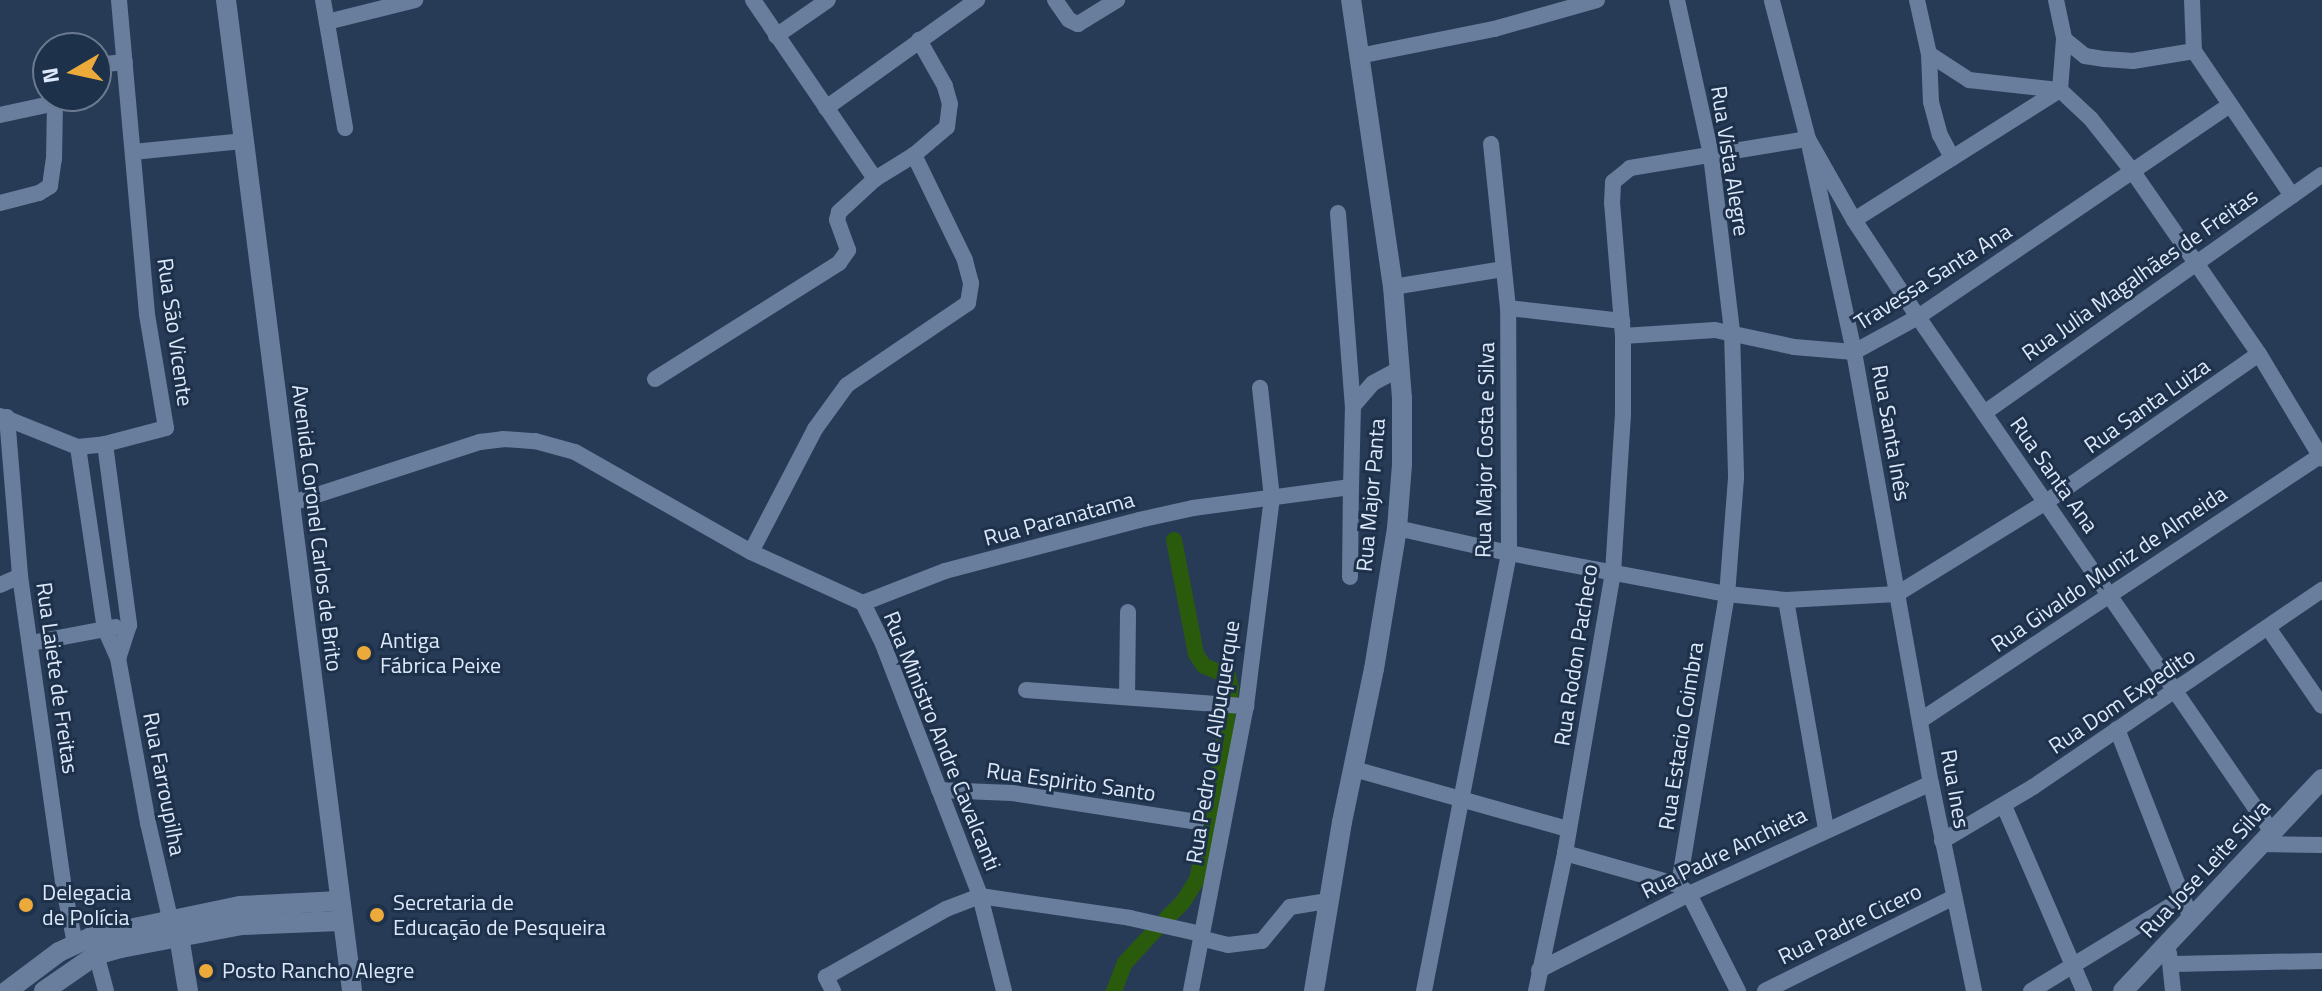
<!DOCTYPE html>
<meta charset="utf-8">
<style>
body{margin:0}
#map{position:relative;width:2322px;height:991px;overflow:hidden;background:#283b56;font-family:"Titillium Web",sans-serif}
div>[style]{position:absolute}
.canal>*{height:16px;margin:-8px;padding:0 8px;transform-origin:8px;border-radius:8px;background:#2a5b0d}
.minor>*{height:16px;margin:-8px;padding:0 8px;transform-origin:8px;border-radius:8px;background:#697e9d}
.tertiary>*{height:20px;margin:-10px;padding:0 10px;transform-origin:10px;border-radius:10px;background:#697e9d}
.secondary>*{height:20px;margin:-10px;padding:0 10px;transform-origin:10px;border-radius:10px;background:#697e9d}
.dots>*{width:22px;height:22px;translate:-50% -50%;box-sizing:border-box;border:4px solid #1e314b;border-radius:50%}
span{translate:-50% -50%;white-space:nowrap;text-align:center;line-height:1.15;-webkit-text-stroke:6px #1e314b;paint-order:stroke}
.street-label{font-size:22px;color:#dde9fa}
.poi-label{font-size:22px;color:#dde9fa}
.left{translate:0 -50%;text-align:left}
.north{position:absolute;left:32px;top:32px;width:80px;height:80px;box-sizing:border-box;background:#1e314b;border:2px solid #6a7b91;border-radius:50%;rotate:261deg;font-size:22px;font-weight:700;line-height:32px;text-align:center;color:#dde9fa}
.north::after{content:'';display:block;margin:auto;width:28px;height:36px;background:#ebaa39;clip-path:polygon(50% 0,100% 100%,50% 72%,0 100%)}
</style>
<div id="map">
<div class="canal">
<i style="left:1166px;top:919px;width:24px;rotate:-45deg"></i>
<i style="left:1183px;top:902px;width:26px;rotate:-58deg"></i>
<i style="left:1197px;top:880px;width:114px;rotate:-78.4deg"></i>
<i style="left:1220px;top:768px;width:81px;rotate:-82.2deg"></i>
<i style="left:1231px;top:688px;width:12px;rotate:-104deg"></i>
<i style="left:1228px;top:676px;width:26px;rotate:-157deg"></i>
<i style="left:1204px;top:666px;width:14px;rotate:-124deg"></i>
<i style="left:1196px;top:654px;width:116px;rotate:-100.9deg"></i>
<i style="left:1114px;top:991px;width:30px;rotate:-69deg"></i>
<i style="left:1125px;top:963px;width:49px;rotate:-47.5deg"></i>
</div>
<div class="minor">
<i style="left:323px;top:0;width:130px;rotate:80.2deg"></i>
<i style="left:753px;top:0;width:217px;rotate:55.7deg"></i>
<i style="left:1055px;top:0;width:24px;rotate:55deg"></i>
<i style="left:1069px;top:20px;width:10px;rotate:24deg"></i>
<i style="left:1078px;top:24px;width:46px;rotate:-31.6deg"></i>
<i style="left:1677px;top:0;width:159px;rotate:77.6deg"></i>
<i style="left:1711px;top:155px;width:177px;rotate:83.2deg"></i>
<i style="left:1732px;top:331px;width:147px;rotate:88.4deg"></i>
<i style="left:1736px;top:478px;width:116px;rotate:94.4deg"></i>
<i style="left:1727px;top:594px;width:295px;rotate:99.4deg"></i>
<i style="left:1917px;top:0;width:55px;rotate:77.5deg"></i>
<i style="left:1929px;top:54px;width:48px;rotate:87.6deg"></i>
<i style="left:1931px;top:102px;width:34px;rotate:75deg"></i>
<i style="left:1940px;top:135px;width:26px;rotate:62deg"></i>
<i style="left:2056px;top:0;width:40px;rotate:78deg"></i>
<i style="left:2064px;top:39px;width:51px;rotate:94.5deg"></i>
<i style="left:2192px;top:0;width:51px;rotate:87.8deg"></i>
<i style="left:2194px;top:51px;width:175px;rotate:55.9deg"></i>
<i style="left:1772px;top:1px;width:143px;rotate:75.4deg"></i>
<i style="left:1808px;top:139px;width:218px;rotate:77.8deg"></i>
<i style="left:1854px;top:352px;width:438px;rotate:79.9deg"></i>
<i style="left:1931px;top:783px;width:212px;rotate:78.3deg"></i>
<i style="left:327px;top:22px;width:91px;rotate:-14deg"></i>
<i style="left:776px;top:36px;width:63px;rotate:-34.7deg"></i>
<i style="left:2064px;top:39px;width:27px;rotate:39deg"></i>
<i style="left:2085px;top:56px;width:20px;rotate:9deg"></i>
<i style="left:2105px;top:59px;width:28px;rotate:4deg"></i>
<i style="left:2133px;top:61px;width:62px;rotate:-9.3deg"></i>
<i style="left:1929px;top:54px;width:48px;rotate:33deg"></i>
<i style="left:1969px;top:80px;width:92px;rotate:6.3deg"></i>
<i style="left:1359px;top:56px;width:138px;rotate:-11.3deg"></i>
<i style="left:1494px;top:29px;width:107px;rotate:-15.7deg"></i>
<i style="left:96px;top:65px;width:29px;rotate:-6deg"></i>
<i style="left:2060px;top:90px;width:42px;rotate:43.1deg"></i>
<i style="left:2091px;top:119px;width:68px;rotate:51.6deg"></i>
<i style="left:2133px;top:172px;width:221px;rotate:55.3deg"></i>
<i style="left:2259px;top:354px;width:122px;rotate:59deg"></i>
<i style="left:826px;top:108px;width:186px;rotate:-35.6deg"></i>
<i style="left:0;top:115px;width:56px;rotate:-12.3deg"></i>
<i style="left:55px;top:103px;width:7px;rotate:-82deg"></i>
<i style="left:133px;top:152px;width:112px;rotate:-5.7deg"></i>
<i style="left:0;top:203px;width:40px;rotate:-14.4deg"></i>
<i style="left:39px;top:193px;width:13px;rotate:-32deg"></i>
<i style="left:50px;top:186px;width:27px;rotate:-82deg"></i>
<i style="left:54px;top:159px;width:56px;rotate:-89deg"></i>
<i style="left:1338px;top:213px;width:194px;rotate:85.6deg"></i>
<i style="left:1854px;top:220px;width:244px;rotate:-32.3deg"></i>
<i style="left:1393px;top:287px;width:111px;rotate:-9.3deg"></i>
<i style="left:1508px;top:308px;width:115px;rotate:6.5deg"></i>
<i style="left:1623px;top:336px;width:92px;rotate:-3.7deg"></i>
<i style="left:1715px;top:330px;width:81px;rotate:12.1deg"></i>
<i style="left:1794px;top:347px;width:60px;rotate:4.8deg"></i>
<i style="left:1854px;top:352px;width:73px;rotate:-28.7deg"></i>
<i style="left:1918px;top:317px;width:375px;rotate:-34.2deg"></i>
<i style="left:655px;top:379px;width:218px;rotate:-32.2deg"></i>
<i style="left:839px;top:263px;width:16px;rotate:-55deg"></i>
<i style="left:848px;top:250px;width:32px;rotate:-110deg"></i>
<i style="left:837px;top:220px;width:8px;rotate:-76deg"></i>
<i style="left:839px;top:212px;width:49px;rotate:-42.5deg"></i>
<i style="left:875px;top:179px;width:46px;rotate:-31.6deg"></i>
<i style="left:914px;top:155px;width:43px;rotate:-40.3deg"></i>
<i style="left:947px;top:127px;width:23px;rotate:-83deg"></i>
<i style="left:950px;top:104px;width:19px;rotate:-106deg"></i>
<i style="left:945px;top:86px;width:53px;rotate:-119.5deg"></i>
<i style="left:1984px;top:413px;width:413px;rotate:-35.2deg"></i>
<i style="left:0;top:416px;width:84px;rotate:21.7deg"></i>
<i style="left:78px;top:447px;width:27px;rotate:-6deg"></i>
<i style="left:105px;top:444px;width:63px;rotate:-14.7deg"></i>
<i style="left:166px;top:428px;width:116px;rotate:-99.5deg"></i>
<i style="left:147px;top:314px;width:315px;rotate:-95.1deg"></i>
<i style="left:7px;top:417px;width:160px;rotate:85.3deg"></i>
<i style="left:20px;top:576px;width:316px;rotate:82deg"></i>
<i style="left:64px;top:889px;width:55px;rotate:78.5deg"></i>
<i style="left:105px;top:444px;width:183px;rotate:82.4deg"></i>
<i style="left:129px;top:625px;width:35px;rotate:108deg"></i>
<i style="left:118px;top:658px;width:168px;rotate:79.7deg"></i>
<i style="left:148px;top:823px;width:98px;rotate:77deg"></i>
<i style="left:78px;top:447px;width:184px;rotate:81.6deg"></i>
<i style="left:105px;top:629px;width:32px;rotate:66deg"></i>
<i style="left:289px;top:504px;width:201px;rotate:-18deg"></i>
<i style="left:480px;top:442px;width:23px;rotate:-7deg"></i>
<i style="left:503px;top:439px;width:32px;rotate:4deg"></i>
<i style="left:535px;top:441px;width:41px;rotate:15.4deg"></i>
<i style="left:575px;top:452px;width:202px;rotate:29.6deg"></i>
<i style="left:751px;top:552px;width:123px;rotate:24.5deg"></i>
<i style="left:1397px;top:528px;width:115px;rotate:12.6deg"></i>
<i style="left:1509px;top:553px;width:222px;rotate:10.7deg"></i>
<i style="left:1727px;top:594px;width:59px;rotate:5.8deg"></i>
<i style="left:1786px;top:600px;width:111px;rotate:-3.1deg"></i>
<i style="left:1897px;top:594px;width:175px;rotate:-31.7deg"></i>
<i style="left:2046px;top:502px;width:259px;rotate:-34.8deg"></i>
<i style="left:751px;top:552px;width:139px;rotate:-62.5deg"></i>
<i style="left:815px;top:429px;width:54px;rotate:-54deg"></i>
<i style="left:847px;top:385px;width:146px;rotate:-34.1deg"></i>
<i style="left:968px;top:303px;width:20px;rotate:-81deg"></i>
<i style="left:971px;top:283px;width:24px;rotate:-105deg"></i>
<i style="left:965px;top:260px;width:117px;rotate:-115.9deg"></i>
<i style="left:1350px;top:577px;width:90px;rotate:-89.4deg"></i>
<i style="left:0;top:585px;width:22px;rotate:-24deg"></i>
<i style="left:1786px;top:600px;width:232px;rotate:80.1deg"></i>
<i style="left:863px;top:603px;width:88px;rotate:-21.3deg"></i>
<i style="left:945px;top:571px;width:201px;rotate:-14.7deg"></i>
<i style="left:1139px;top:520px;width:55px;rotate:-12.5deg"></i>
<i style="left:1193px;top:508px;width:159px;rotate:-7.6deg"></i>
<i style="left:1351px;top:487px;width:81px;rotate:-88.6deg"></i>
<i style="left:1353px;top:406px;width:30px;rotate:-49deg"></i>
<i style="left:1373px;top:383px;width:30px;rotate:-28deg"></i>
<i style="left:863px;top:603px;width:46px;rotate:64deg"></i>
<i style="left:883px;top:644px;width:270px;rotate:68.9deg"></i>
<i style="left:980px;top:896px;width:98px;rotate:75.8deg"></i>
<i style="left:2269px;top:629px;width:93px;rotate:55.5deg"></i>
<i style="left:31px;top:643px;width:86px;rotate:-10.7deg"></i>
<i style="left:1026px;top:690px;width:221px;rotate:4.2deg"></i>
<i style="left:1127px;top:697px;width:85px;rotate:-89.3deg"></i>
<i style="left:1921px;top:720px;width:481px;rotate:-33.5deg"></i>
<i style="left:2117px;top:729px;width:201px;rotate:68.7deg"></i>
<i style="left:1354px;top:769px;width:222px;rotate:15.7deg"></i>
<i style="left:939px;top:790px;width:73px;rotate:2.4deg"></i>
<i style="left:1012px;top:793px;width:187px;rotate:8.9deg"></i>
<i style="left:2004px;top:806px;width:202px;rotate:66.6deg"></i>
<i style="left:1942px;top:841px;width:106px;rotate:-30.7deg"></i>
<i style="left:2033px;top:787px;width:350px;rotate:-34.3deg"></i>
<i style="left:2261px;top:844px;width:61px;rotate:0.9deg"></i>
<i style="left:1565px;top:853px;width:118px;rotate:15.7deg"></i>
<i style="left:1679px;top:885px;width:13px;rotate:42deg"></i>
<i style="left:1689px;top:894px;width:109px;rotate:63.2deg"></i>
<i style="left:1200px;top:938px;width:29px;rotate:14deg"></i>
<i style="left:1228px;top:945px;width:34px;rotate:-7deg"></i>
<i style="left:1262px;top:941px;width:44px;rotate:-50.5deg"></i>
<i style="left:1290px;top:907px;width:37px;rotate:-9deg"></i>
<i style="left:94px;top:946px;width:47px;rotate:75.1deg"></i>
<i style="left:2169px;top:953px;width:38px;rotate:84deg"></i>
<i style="left:2173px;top:964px;width:149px;rotate:-1.2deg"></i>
<i style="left:1539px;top:970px;width:168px;rotate:-26.9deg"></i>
<i style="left:1689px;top:894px;width:266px;rotate:-24.6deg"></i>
<i style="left:833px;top:991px;width:16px;rotate:-117deg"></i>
<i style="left:826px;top:977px;width:138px;rotate:-29.5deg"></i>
<i style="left:946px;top:909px;width:36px;rotate:-21deg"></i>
<i style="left:980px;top:896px;width:152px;rotate:8.3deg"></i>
<i style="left:1130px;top:918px;width:73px;rotate:12.7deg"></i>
<i style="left:1191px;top:991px;width:290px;rotate:-79.1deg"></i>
<i style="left:1246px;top:706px;width:210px;rotate:-82.9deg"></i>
<i style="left:1272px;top:498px;width:111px;rotate:-96.2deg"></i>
<i style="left:1424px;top:991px;width:446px;rotate:-79deg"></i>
<i style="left:1509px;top:553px;width:245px;rotate:-90.2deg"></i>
<i style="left:1508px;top:308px;width:165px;rotate:-95.9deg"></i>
<i style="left:1536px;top:991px;width:141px;rotate:-78.1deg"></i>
<i style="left:1565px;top:853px;width:284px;rotate:-80.3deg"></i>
<i style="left:1613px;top:573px;width:159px;rotate:-86.4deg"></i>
<i style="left:1623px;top:414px;width:78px;rotate:-90deg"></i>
<i style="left:1623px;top:336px;width:133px;rotate:-94.7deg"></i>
<i style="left:1612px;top:203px;width:21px;rotate:-87deg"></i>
<i style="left:1613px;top:182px;width:22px;rotate:-39deg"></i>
<i style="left:1630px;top:168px;width:180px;rotate:-9.3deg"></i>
<i style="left:1808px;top:139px;width:93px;rotate:60.4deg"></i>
<i style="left:1854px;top:220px;width:116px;rotate:56.6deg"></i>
<i style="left:1918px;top:317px;width:625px;rotate:55.5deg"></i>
<i style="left:1765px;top:991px;width:211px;rotate:-26.4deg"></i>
<i style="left:2031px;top:991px;width:177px;rotate:-31.4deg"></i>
</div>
<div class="tertiary">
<i style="left:1314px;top:991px;width:171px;rotate:-80.6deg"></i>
<i style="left:1342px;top:822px;width:156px;rotate:-78.2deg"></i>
<i style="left:1374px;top:669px;width:143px;rotate:-80.7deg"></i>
<i style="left:1397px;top:528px;width:64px;rotate:-85.5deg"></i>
<i style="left:1402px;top:464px;width:66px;rotate:-90deg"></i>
<i style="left:1402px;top:398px;width:111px;rotate:-94.6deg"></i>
<i style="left:1393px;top:287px;width:290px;rotate:-98.3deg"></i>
</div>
<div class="secondary">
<i style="left:226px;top:0;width:999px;rotate:82.75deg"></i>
<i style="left:177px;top:924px;width:68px;rotate:80.7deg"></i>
<i style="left:7px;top:991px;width:65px;rotate:-36.9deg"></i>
<i style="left:59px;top:952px;width:35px;rotate:-25deg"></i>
<i style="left:91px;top:937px;width:152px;rotate:-11.8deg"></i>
<i style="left:240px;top:906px;width:100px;rotate:-2.9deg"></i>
<i style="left:44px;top:991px;width:63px;rotate:-34.7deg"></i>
<i style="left:96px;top:955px;width:26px;rotate:-16deg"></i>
<i style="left:121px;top:948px;width:123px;rotate:-10.8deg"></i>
<i style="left:242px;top:925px;width:98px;rotate:-2.3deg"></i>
<i style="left:2123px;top:991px;width:291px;rotate:-46.8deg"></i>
</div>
<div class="dots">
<i style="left:364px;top:653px;background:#ebaa39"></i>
<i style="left:26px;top:905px;background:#ebaa39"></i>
<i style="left:377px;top:915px;background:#ebaa39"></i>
<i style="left:206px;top:971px;background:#ebaa39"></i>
</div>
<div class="street-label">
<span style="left:1730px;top:161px;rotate:81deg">Rua Vista Alegre</span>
<span style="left:2140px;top:275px;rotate:-35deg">Rua Julia Magalhães de Freitas</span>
<span style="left:1933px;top:277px;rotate:-32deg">Travessa Santa Ana</span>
<span style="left:175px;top:332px;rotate:82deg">Rua São Vicente</span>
<span style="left:2147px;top:406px;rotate:-35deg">Rua Santa Luiza</span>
<span style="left:1891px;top:433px;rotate:80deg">Rua Santa Inês</span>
<span style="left:1485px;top:450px;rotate:-89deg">Rua Major Costa e Silva</span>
<span style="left:2054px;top:475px;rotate:55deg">Rua Santa Ana</span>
<span style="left:1371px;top:495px;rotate:-85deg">Rua Major Panta</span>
<span style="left:1059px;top:519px;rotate:-15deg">Rua Paranatama</span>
<span style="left:317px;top:528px;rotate:83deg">Avenida Coronel Carlos de Brito</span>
<span style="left:2109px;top:569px;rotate:-34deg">Rua Givaldo Muniz de Almeida</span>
<span style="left:1576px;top:655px;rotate:-81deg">Rua Rodon Pacheco</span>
<span style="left:57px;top:678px;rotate:82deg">Rua Laiete de Freitas</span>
<span style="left:2122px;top:701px;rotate:-34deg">Rua Dom Expedito</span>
<span style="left:1681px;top:736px;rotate:-81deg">Rua Estacio Coimbra</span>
<span style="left:942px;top:741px;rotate:68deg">Rua Ministro Andre Cavalcanti</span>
<span style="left:1213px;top:742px;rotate:-81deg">Rua Pedro de Albuquerque</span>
<span style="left:1071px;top:782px;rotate:8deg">Rua Espirito Santo</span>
<span style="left:164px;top:784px;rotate:79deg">Rua Farroupilha</span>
<span style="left:1955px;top:789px;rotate:80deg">Rua Ines</span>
<span style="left:1724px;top:853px;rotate:-26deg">Rua Padre Anchieta</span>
<span style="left:2205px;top:869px;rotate:-47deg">Rua Jose Leite Silva</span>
<span style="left:1850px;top:924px;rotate:-26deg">Rua Padre Cicero</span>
</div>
<div class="poi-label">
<span class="left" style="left:380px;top:653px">Antiga<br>Fábrica Peixe</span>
<span class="left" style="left:42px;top:905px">Delegacia<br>de Polícia</span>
<span class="left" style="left:393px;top:915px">Secretaria de<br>Educação de Pesqueira</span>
<span class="left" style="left:222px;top:971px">Posto Rancho Alegre</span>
</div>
<div class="north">N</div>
</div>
